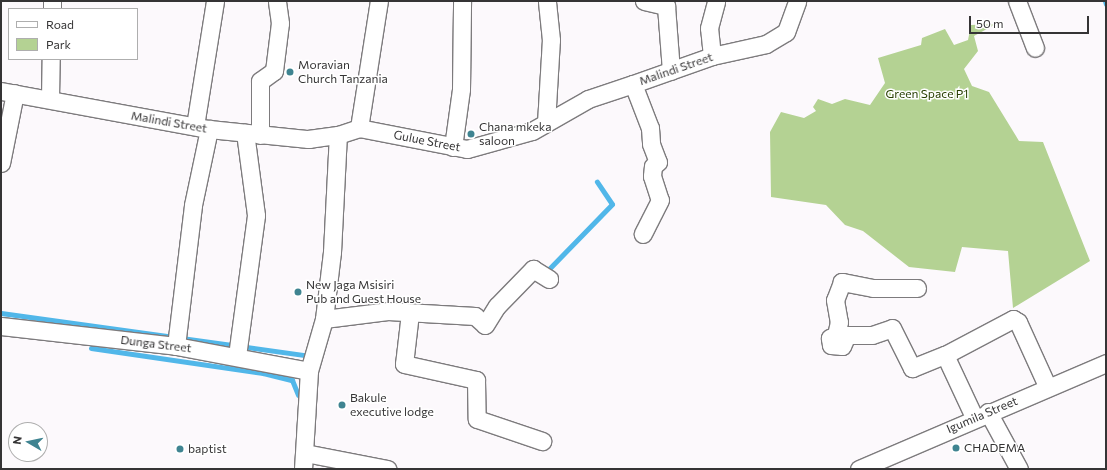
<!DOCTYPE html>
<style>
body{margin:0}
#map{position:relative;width:1107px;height:470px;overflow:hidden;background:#fcf9fc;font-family:Commissioner,sans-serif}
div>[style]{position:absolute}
.green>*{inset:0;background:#b4d293}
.stream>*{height:5px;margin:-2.5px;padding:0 2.5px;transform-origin:2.5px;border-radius:2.5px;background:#51b7e9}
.roads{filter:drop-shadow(1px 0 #7d7b7d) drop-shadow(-1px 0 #7d7b7d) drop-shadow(0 1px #7d7b7d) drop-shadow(0 -1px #7d7b7d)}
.minor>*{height:17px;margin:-8.5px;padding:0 8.5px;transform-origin:8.5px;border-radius:8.5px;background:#fff}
.dots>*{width:11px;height:11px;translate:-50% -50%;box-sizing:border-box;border:2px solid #fff;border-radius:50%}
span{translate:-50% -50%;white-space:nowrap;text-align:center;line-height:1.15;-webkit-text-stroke:3px #fff;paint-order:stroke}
.poi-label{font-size:12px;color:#353435}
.left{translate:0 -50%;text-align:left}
.street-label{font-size:12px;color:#353435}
.park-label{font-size:12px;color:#273e00}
.frame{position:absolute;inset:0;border:2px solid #353435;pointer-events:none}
.legend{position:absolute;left:8px;top:8px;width:130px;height:52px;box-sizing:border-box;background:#fff;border:1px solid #aeaeae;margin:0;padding:5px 7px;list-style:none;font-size:12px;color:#353435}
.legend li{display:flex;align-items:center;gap:8px;height:20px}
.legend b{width:20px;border:1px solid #aeaeae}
.north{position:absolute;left:8px;top:422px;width:40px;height:40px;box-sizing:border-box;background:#fff;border:1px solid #aeaeae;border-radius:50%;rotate:279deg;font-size:11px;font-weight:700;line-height:16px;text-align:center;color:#353435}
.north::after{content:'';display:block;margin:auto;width:14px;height:18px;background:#3f8491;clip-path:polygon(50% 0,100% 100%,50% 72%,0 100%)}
.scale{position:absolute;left:969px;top:16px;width:120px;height:18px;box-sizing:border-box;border:2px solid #353435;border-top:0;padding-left:5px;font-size:12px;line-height:14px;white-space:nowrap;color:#353435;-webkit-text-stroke:3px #fff;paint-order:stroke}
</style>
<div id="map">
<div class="green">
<i style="clip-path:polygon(996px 24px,974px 36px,978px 51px,964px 69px,972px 86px,989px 92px,1019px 141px,1043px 142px,1090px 261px,1013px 308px,1008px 251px,962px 247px,955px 272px,909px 267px,863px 231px,845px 225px,826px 205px,771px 197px,770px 132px,781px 112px,804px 118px,816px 111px,813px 107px,818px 99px,832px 104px,845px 99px,870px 105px,885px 83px,878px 58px,921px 45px,922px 38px,945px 29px,954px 45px,968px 40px,971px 25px)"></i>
</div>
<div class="stream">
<i style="left:1105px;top:1px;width:3px;rotate:72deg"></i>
<i style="left:545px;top:273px;width:96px;rotate:-45.8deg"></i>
<i style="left:612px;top:204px;width:27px;rotate:-124deg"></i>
<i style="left:1px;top:313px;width:312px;rotate:7.9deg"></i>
<i style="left:91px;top:348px;width:174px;rotate:8.3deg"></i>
<i style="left:263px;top:373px;width:30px;rotate:14deg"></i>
<i style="left:292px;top:380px;width:16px;rotate:68deg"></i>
</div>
<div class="roads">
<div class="minor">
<i style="left:644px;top:1px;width:23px;rotate:13deg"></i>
<i style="left:666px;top:6px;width:65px;rotate:85.6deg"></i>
<i style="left:1017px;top:1px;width:50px;rotate:69deg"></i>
<i style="left:52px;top:9px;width:8px;rotate:-90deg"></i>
<i style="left:712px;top:56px;width:28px;rotate:-96deg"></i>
<i style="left:709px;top:28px;width:28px;rotate:-75deg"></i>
<i style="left:633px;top:84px;width:47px;rotate:68.9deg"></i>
<i style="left:650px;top:128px;width:16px;rotate:86deg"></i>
<i style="left:651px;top:144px;width:19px;rotate:69deg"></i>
<i style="left:658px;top:162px;width:6px;rotate:141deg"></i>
<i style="left:653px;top:166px;width:10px;rotate:96deg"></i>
<i style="left:652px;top:176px;width:25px;rotate:72deg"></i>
<i style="left:660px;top:200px;width:38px;rotate:117deg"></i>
<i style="left:1px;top:91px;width:211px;rotate:10.4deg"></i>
<i style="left:209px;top:129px;width:100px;rotate:5.8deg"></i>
<i style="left:308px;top:139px;width:30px;rotate:-8deg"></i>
<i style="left:338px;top:135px;width:22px;rotate:-18deg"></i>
<i style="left:359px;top:128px;width:110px;rotate:11deg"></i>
<i style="left:467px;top:149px;width:67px;rotate:-15.5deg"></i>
<i style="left:532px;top:131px;width:64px;rotate:-29.7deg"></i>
<i style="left:588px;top:99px;width:47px;rotate:-18.4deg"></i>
<i style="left:633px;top:84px;width:84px;rotate:-19.5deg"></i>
<i style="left:712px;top:56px;width:55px;rotate:-12.5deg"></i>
<i style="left:766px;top:44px;width:23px;rotate:-31deg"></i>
<i style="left:786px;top:32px;width:33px;rotate:-70deg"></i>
<i style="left:50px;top:98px;width:39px;rotate:-89deg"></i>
<i style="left:546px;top:123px;width:83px;rotate:-86.6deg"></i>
<i style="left:551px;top:40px;width:39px;rotate:-96deg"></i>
<i style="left:195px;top:126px;width:127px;rotate:-80.9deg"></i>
<i style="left:359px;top:128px;width:129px;rotate:-81.1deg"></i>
<i style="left:260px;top:135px;width:54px;rotate:-90deg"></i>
<i style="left:260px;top:81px;width:17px;rotate:-36deg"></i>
<i style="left:274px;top:71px;width:48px;rotate:-82.9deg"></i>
<i style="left:280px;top:23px;width:22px;rotate:-98deg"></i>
<i style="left:453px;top:147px;width:59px;rotate:-82.1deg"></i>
<i style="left:461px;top:89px;width:88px;rotate:-89.3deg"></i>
<i style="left:1px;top:163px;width:71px;rotate:-78.7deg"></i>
<i style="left:917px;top:288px;width:44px;rotate:180deg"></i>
<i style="left:873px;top:288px;width:32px;rotate:-169deg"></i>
<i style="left:842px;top:282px;width:19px;rotate:111deg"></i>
<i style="left:835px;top:300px;width:22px;rotate:80deg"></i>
<i style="left:839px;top:322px;width:13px;rotate:103deg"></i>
<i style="left:836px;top:335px;width:7px;rotate:153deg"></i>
<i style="left:830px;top:338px;width:7px;rotate:82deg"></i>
<i style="left:831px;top:345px;width:11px;rotate:5deg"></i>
<i style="left:842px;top:346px;width:12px;rotate:-66deg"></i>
<i style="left:847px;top:335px;width:25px"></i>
<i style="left:872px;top:335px;width:21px;rotate:-19deg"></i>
<i style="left:892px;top:328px;width:45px;rotate:63.4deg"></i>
<i style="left:912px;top:368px;width:35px;rotate:-22deg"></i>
<i style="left:945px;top:355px;width:68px;rotate:64.9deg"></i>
<i style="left:410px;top:313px;width:51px;rotate:96.7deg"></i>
<i style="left:404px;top:364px;width:74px;rotate:12.5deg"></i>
<i style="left:476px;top:380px;width:39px;rotate:89deg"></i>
<i style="left:477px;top:419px;width:69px;rotate:18.7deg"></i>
<i style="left:324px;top:319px;width:64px;rotate:-7.1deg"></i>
<i style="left:388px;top:311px;width:87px;rotate:3.3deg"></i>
<i style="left:475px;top:316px;width:13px;rotate:42deg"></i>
<i style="left:485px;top:325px;width:22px;rotate:-58deg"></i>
<i style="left:497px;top:306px;width:52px;rotate:-45.8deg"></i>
<i style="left:533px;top:269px;width:19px;rotate:32deg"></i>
<i style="left:1px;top:326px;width:176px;rotate:6.5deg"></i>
<i style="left:176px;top:346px;width:135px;rotate:10.6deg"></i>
<i style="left:176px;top:346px;width:142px;rotate:-83.1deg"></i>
<i style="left:193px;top:205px;width:78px;rotate:-78.1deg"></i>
<i style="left:945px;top:355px;width:77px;rotate:-27.9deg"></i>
<i style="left:1013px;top:319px;width:6px;rotate:31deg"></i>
<i style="left:1018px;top:322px;width:72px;rotate:65.6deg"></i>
<i style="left:237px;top:356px;width:142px;rotate:-82.3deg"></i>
<i style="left:256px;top:215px;width:83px;rotate:-97.6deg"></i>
<i style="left:988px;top:412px;width:65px;rotate:61.5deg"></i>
<i style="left:305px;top:453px;width:84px;rotate:11deg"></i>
<i style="left:303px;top:469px;width:98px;rotate:-86.5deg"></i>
<i style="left:309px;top:371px;width:54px;rotate:-73.9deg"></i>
<i style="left:324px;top:319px;width:67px;rotate:-83.2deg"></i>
<i style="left:332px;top:252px;width:117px;rotate:-87.1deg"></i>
<i style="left:859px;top:469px;width:269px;rotate:-23.2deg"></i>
</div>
</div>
<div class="dots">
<i style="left:290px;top:72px;background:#3f8491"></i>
<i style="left:471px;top:134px;background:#3f8491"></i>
<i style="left:298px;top:292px;background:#3f8491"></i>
<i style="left:342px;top:405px;background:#3f8491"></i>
<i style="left:956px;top:448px;background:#3f8491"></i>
<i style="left:180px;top:449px;background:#3f8491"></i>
</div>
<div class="poi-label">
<span class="left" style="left:298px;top:72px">Moravian<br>Church Tanzania</span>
<span class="left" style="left:479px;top:134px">Chana mkeka<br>saloon</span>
<span class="left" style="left:306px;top:292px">New Jaga Msisiri<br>Pub and Guest House</span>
<span class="left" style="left:350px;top:405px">Bakule<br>executive lodge</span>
<span class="left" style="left:964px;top:448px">CHADEMA</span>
<span class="left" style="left:188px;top:449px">baptist</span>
</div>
<div class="street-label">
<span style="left:676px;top:69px;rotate:-19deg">Malindi Street</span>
<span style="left:169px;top:122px;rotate:10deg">Malindi Street</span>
<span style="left:427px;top:141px;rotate:11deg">Gulue Street</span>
<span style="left:156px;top:344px;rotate:7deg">Dunga Street</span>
<span style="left:982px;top:415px;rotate:-23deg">Igumila Street</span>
</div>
<div class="park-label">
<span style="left:927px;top:94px">Green Space P1</span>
</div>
<div class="frame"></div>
<ul class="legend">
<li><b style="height:5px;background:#fff"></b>Road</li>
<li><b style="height:11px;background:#b4d293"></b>Park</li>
</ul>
<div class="north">N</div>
<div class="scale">50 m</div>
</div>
